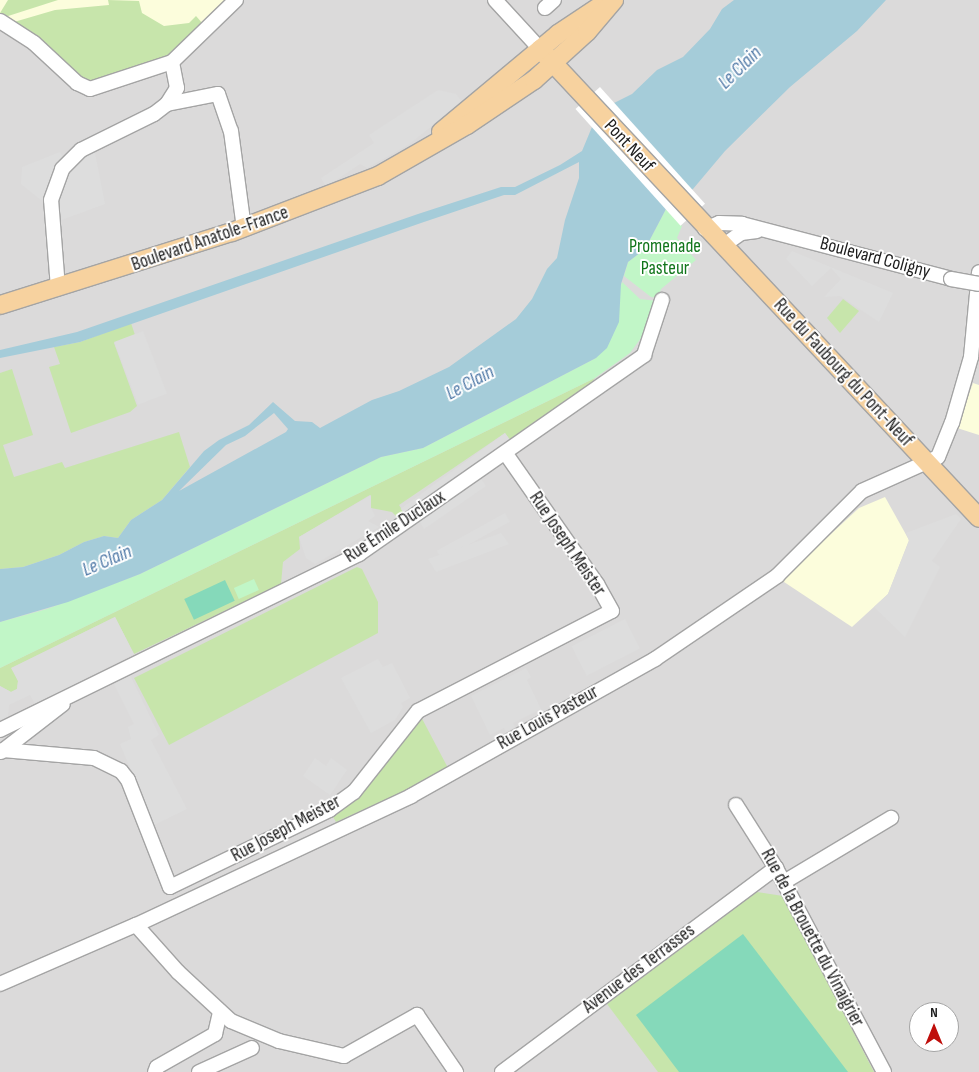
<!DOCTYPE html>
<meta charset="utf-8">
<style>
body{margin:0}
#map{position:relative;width:979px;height:1072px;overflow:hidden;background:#edeae3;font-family:"Sofia Sans Condensed",sans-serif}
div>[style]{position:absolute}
.residential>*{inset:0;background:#dbdada}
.education>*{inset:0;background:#fcfddc}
.grass>*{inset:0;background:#c7e5ab}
.park>*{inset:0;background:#c1f6c7;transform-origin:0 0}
.pitch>*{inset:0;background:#85d9ba;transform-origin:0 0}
.parking>*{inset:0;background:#ddd;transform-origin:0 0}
.water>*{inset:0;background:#a5ccd9}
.pier>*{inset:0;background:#fff;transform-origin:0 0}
.roads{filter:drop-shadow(1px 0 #a4a4a4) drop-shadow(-1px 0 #a4a4a4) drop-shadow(0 1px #a4a4a4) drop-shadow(0 -1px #a4a4a4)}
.minor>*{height:14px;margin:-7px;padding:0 7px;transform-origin:7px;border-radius:7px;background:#fff}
.major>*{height:18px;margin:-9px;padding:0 9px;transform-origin:9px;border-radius:9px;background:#f7d29f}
.bridges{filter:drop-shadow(1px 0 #a4a4a4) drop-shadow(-1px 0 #a4a4a4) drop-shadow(0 1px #a4a4a4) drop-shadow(0 -1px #a4a4a4)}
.minor-bridge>*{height:14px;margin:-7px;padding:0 7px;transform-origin:7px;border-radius:7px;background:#fff}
span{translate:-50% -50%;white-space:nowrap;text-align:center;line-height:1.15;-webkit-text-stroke:4px #fff;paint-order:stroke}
.street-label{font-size:19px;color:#1d1d1d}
.park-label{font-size:19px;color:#11751b}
.water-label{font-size:20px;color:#4f79a7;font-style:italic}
.north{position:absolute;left:909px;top:1002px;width:50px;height:50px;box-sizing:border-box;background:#fff;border:1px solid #a5a5a5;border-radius:50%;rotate:0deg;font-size:14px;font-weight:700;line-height:20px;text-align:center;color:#1d1d1d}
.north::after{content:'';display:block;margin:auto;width:18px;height:22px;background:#bf0e0b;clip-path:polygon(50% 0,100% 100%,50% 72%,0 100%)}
</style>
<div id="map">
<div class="residential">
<i style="clip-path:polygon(evenodd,0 0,979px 0,979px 1072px,0 1072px,0 0,919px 1012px,949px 1012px,949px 1042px,919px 1042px,919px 1012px)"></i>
</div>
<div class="education">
<i style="clip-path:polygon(0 0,228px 0,169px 58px,37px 37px,0 13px)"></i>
<i style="clip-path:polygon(973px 383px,979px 385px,979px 435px,957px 428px)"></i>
<i style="clip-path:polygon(885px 497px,909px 540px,888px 594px,852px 627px,781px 580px,859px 508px)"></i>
</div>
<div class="grass">
<i style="clip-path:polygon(8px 0,58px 0,5px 17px,0 13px)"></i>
<i style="clip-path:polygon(108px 0,139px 1px,142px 13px,164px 26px,189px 23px,196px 16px,203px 24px,169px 58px,99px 82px,84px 82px,14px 22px,55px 10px,109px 5px)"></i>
<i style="clip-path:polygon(843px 299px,859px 311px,840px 333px,827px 318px)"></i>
<i style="clip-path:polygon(131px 323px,135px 335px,114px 343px,137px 406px,130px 412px,71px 433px,49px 367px,60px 364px,54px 347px,80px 342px)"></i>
<i style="clip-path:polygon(12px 369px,33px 435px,3px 445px,14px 477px,62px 462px,65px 468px,179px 432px,190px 467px,162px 500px,131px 520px,118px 538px,104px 536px,84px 542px,59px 555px,23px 567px,0 569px,0 373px)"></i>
<i style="clip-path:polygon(595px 378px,571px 408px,515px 447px,505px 433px,399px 505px,408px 519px,403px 523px,392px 512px,371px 508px,370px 495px,299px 537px,300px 549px,283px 562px,281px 584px,134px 654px,115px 617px,12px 668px,18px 681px,17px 689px,11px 692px,0 686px,0 668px)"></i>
<i style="clip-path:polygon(357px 567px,362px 569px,378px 602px,378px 633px,169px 745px,134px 678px)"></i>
<i style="clip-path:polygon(418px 711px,448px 768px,409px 789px,336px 822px,329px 810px)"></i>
<i style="clip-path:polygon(757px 892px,783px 896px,874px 1072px,658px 1072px,607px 1004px)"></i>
</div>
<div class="park">
<i style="clip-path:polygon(666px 209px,682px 226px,677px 238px,696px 260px,661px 289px,658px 298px,651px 297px,624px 276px,628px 262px,645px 249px)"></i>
<i style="clip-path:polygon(622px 282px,640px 299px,657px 301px,641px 338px,630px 353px,595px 378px,0 668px,0 622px,47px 609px,140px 574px,381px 457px,423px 448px,596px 358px)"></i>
<i style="left:254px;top:579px;width:12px;height:22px;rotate:66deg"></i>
</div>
<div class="pitch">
<i style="left:225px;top:580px;width:23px;height:45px;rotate:65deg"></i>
<i style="clip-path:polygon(743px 934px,848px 1072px,679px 1072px,636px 1015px)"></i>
</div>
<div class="parking">
<i style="clip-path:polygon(438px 90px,456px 94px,462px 102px,408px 145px,367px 168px,360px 164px,326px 187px,321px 178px,374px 143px,369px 135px)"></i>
<i style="clip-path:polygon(94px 148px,105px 204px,59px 221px,57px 204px,68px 171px)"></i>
<i style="clip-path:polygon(60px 152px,63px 158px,52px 174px,46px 198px,41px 200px,21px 184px,22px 167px)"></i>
<i style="clip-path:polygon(792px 251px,893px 293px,879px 322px,840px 296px,824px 297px,841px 279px,831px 268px,812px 286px,786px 259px)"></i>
<i style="left:143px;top:331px;width:67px;height:31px;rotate:69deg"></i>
<i style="left:505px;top:433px;width:17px;height:129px;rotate:54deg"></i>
<i style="clip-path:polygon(481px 479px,486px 486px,424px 529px,419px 520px)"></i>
<i style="clip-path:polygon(371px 495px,371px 508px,375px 516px,368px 521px,379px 527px,315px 564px,306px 558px,299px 537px)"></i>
<i style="left:505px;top:513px;width:10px;height:78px;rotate:61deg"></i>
<i style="clip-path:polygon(956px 514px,961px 519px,932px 561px,940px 567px,905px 637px,874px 607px,888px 594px,909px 541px,906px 533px)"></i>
<i style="clip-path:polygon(501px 533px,509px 544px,436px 572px,428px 559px)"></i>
<i style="clip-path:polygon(115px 617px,134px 654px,35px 704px,30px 695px,9px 705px,8px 717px,0 721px,0 686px,11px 692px,17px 689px,18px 681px,11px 668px)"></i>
<i style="left:625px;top:619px;width:33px;height:60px;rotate:63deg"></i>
<i style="clip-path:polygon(378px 659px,383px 667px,392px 663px,410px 698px,401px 703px,403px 707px,395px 720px,371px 733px,341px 678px)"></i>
<i style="clip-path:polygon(526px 668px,531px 677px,527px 680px,541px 709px,513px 723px,515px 727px,506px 732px,504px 728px,490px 735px,471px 696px)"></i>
<i style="clip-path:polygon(130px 675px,159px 735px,151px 740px,187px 809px,154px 825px,120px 744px,131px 739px,128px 727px,134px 724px,114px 684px)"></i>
<i style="clip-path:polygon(315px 758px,326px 766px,331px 758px,347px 770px,330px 795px,303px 776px)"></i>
</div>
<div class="water">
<i style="clip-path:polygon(evenodd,734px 0,886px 0,857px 31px,790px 87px,725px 151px,693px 189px,666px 209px,645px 249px,628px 262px,621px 284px,619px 322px,607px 348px,596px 358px,423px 448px,381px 457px,140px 574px,68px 602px,0 622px,0 569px,23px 567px,59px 555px,84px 542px,104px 536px,118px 538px,131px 520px,162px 500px,204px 451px,219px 440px,249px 425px,273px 402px,295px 421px,312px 422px,320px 428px,372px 400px,399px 391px,449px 367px,516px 319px,532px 299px,547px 269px,557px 258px,565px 220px,579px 178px,579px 162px,515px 195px,504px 195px,421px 223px,80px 342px,0 358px,0 350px,77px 332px,418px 214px,501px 187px,515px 187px,560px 165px,582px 151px,592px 127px,614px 103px,632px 94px,657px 70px,683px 57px,710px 29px,722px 9px,734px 0,274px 413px,288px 429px,286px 432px,179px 491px,226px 445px,245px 436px,274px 413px)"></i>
</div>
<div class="pier">
<i style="left:600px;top:87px;width:157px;height:33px;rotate:48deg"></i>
</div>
<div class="roads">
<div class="minor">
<i style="left:495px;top:0;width:67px;rotate:47.4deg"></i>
<i style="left:545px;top:8px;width:12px;rotate:-42deg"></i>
<i style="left:0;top:21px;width:40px;rotate:32.9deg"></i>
<i style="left:34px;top:43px;width:59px;rotate:42.9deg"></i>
<i style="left:77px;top:83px;width:14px;rotate:25deg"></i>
<i style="left:90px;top:89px;width:86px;rotate:-18.2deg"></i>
<i style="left:172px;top:62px;width:89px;rotate:-44.1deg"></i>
<i style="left:167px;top:104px;width:52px;rotate:-11.1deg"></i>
<i style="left:218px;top:94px;width:39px;rotate:71deg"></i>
<i style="left:231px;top:131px;width:98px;rotate:82.4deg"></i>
<i style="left:705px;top:229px;width:15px;rotate:-23deg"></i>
<i style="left:719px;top:223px;width:23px;rotate:2deg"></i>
<i style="left:742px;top:224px;width:216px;rotate:14.7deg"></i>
<i style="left:724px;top:245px;width:21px;rotate:-35deg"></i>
<i style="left:741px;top:233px;width:16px;rotate:-7deg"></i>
<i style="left:58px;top:288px;width:88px;rotate:-94.5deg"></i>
<i style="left:51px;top:200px;width:33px;rotate:-70deg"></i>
<i style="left:62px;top:169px;width:27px;rotate:-45deg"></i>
<i style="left:81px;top:150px;width:81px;rotate:-26.3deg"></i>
<i style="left:154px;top:114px;width:16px;rotate:-38deg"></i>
<i style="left:167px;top:104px;width:19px;rotate:-58deg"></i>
<i style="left:177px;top:88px;width:26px;rotate:-101deg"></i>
<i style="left:0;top:730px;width:400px;rotate:-26.1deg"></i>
<i style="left:359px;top:554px;width:348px;rotate:-34.9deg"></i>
<i style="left:644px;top:355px;width:58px;rotate:-71.9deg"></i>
<i style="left:3px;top:750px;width:91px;rotate:5deg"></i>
<i style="left:94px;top:758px;width:30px;rotate:26deg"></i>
<i style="left:121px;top:771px;width:11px;rotate:52deg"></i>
<i style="left:128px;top:780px;width:115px;rotate:68.6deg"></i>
<i style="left:170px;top:887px;width:177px;rotate:-25.8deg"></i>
<i style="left:329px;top:810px;width:31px;rotate:-36deg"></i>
<i style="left:354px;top:792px;width:103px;rotate:-51.7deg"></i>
<i style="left:418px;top:711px;width:218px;rotate:-27.3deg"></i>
<i style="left:612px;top:611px;width:31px;rotate:-119deg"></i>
<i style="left:597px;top:584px;width:159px;rotate:-125deg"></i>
<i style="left:1px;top:752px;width:78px;rotate:-37.7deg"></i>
<i style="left:736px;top:805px;width:75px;rotate:57.6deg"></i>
<i style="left:776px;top:868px;width:231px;rotate:62.1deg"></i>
<i style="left:784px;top:882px;width:125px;rotate:-30.9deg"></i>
<i style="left:136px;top:925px;width:63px;rotate:48.2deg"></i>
<i style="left:178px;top:972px;width:72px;rotate:42.8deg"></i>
<i style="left:231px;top:1021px;width:52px;rotate:22.6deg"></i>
<i style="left:279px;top:1041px;width:67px;rotate:13deg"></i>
<i style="left:344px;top:1056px;width:84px;rotate:-29.3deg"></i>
<i style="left:417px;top:1015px;width:69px;rotate:55.6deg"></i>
<i style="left:0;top:984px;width:148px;rotate:-23.5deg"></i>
<i style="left:136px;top:925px;width:304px;rotate:-25.1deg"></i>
<i style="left:411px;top:796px;width:280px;rotate:-29.3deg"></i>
<i style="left:655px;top:659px;width:148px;rotate:-34.2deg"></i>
<i style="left:777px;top:576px;width:120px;rotate:-45deg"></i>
<i style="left:862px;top:491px;width:83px;rotate:-24.1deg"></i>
<i style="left:938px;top:457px;width:37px;rotate:-68deg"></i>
<i style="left:952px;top:423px;width:69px;rotate:-73.9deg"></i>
<i style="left:971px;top:357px;width:85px;rotate:-84.6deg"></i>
<i style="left:155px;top:1072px;width:5px;rotate:-68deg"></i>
<i style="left:157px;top:1067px;width:67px;rotate:-29.6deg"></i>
<i style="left:215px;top:1034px;width:23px;rotate:-77deg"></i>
<i style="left:199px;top:1072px;width:58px;rotate:-24.4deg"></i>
<i style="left:502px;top:1072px;width:342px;rotate:-36.7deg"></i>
</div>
<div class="major">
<i style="left:540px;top:49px;width:642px;rotate:46.89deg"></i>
<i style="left:441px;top:132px;width:153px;rotate:-39.9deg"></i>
<i style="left:558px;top:34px;width:61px;rotate:-33.7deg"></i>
<i style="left:0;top:305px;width:243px;rotate:-17.5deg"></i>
<i style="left:232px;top:232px;width:156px;rotate:-21deg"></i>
<i style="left:378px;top:176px;width:103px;rotate:-29.8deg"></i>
<i style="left:467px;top:125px;width:81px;rotate:-33.9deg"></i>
<i style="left:534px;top:80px;width:72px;rotate:-42.2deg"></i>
<i style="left:587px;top:32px;width:42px;rotate:-49.8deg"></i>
</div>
</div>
<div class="bridges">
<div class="minor-bridge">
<i style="left:951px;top:279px;width:28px;rotate:10deg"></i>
</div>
</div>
<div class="street-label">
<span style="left:629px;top:146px;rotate:47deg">Pont Neuf</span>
<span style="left:210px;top:239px;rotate:-19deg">Boulevard Anatole-France</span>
<span style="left:875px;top:258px;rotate:15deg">Boulevard Coligny</span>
<span style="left:843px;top:373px;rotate:47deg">Rue du Faubourg du Pont-Neuf</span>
<span style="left:395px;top:527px;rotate:-33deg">Rue Émile Duclaux</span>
<span style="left:567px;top:544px;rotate:56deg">Rue Joseph Meister</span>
<span style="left:548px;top:718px;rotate:-29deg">Rue Louis Pasteur</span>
<span style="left:286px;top:829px;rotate:-28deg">Rue Joseph Meister</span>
<span style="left:812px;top:938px;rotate:62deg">Rue de la Brouette du Vinaigrier</span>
<span style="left:639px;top:969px;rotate:-37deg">Avenue des Terrasses</span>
</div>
<div class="park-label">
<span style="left:665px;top:258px">Promenade<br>Pasteur</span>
</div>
<div class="water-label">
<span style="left:740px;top:68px;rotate:-44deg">Le Clain</span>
<span style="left:470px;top:383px;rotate:-28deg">Le Clain</span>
<span style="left:107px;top:561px;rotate:-23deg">Le Clain</span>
</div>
<div class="north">N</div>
</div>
